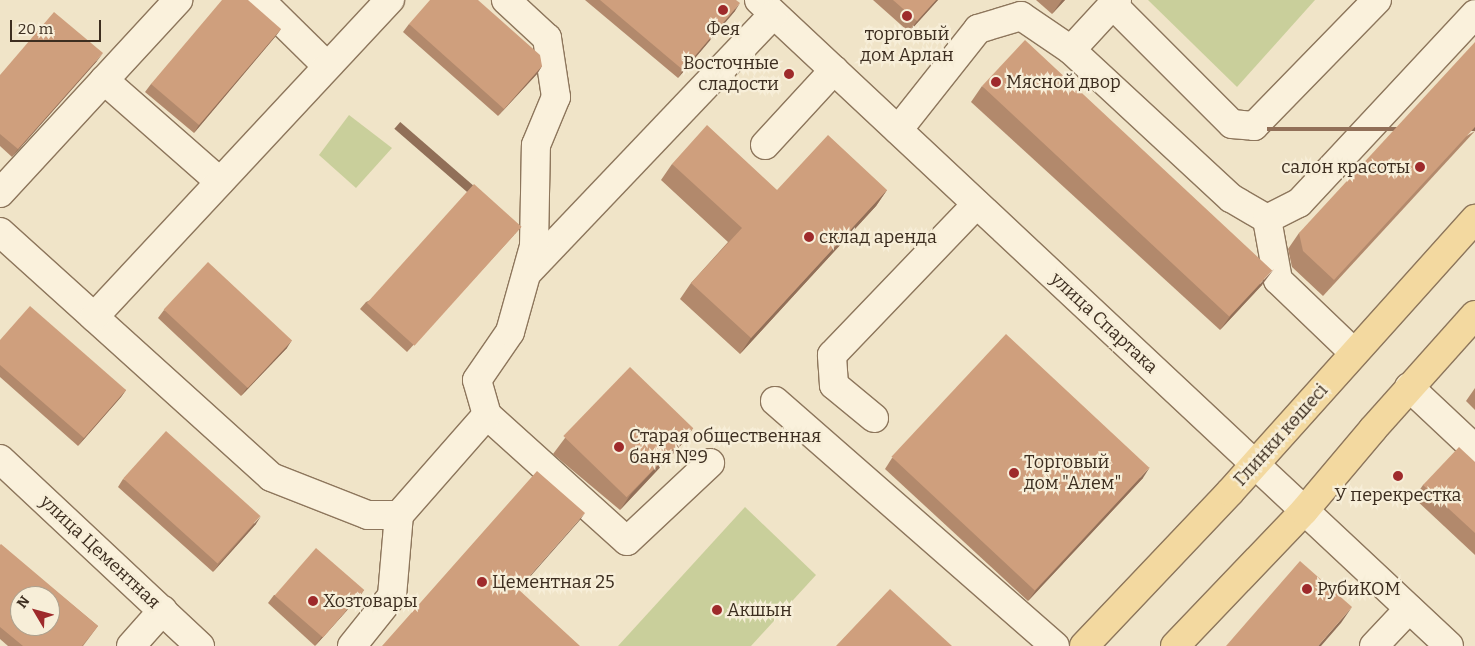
<!DOCTYPE html>
<meta charset="utf-8">
<style>
body{margin:0}
#map{position:relative;width:1475px;height:646px;overflow:hidden;background:#f0e4c8;font-family:Bitter,serif}
div>[style]{position:absolute}
.green>*{inset:0;background:#c9cf9b}
.roads{filter:drop-shadow(1px 0 #8d765c) drop-shadow(-1px 0 #8d765c) drop-shadow(0 1px #8d765c) drop-shadow(0 -1px #8d765c)}
.minor>*{height:28px;margin:-14px;padding:0 14px;transform-origin:14px;border-radius:14px;background:#faf1dc}
.major>*{height:28px;margin:-14px;padding:0 14px;transform-origin:14px;border-radius:14px;background:#f3d9a0}
.wall>*{inset:0;background:#b2896c}
.shaded-wall>*{inset:0;background:#916f58;transform-origin:0 0}
.building>*{inset:0;background:#cf9f7d;transform-origin:0 0}
.dots>*{width:14px;height:14px;translate:-50% -50%;box-sizing:border-box;border:2px solid #f7eed8;border-radius:50%}
span{translate:-50% -50%;white-space:nowrap;text-align:center;line-height:1.15;-webkit-text-stroke:4.5px #f7eed8;paint-order:stroke}
.poi-label{font-size:18px;color:#3d2e20}
.right{translate:-100% -50%;text-align:right}
.left{translate:0 -50%;text-align:left}
.street-label{font-size:18px;color:#3d2e20}
.north{position:absolute;left:10px;top:586px;width:50px;height:50px;box-sizing:border-box;background:#f7eed8;border:1px solid #ada18e;border-radius:50%;rotate:307deg;font-size:14px;font-weight:700;line-height:20px;text-align:center;color:#3d2e20}
.north::after{content:'';display:block;margin:auto;width:18px;height:22px;background:#9e2a2b;clip-path:polygon(50% 0,100% 100%,50% 72%,0 100%)}
.scale{position:absolute;left:10px;top:20px;width:91px;height:22px;box-sizing:border-box;border:2px solid #3d2e20;border-top:0;padding-left:6px;font-size:15px;line-height:18px;white-space:nowrap;color:#3d2e20;-webkit-text-stroke:4px #f7eed8;paint-order:stroke}
</style>
<div id="map">
<div class="green">
<i style="clip-path:polygon(1148px 0,1315px 0,1237px 87px)"></i>
<i style="clip-path:polygon(349px 115px,392px 148px,356px 188px,319px 155px)"></i>
<i style="clip-path:polygon(745px 507px,816px 575px,751px 646px,618px 646px)"></i>
</div>
<div class="roads">
<div class="minor">
<i style="left:260px;top:0;width:94px;rotate:44.6deg"></i>
<i style="left:759px;top:0;width:945px;rotate:43.11deg"></i>
<i style="left:1113px;top:5px;width:168px;rotate:45deg"></i>
<i style="left:1232px;top:124px;width:22px;rotate:5deg"></i>
<i style="left:1254px;top:126px;width:176px;rotate:-45.7deg"></i>
<i style="left:1071px;top:50px;width:68px;rotate:-47.4deg"></i>
<i style="left:104px;top:80px;width:154px;rotate:41.3deg"></i>
<i style="left:898px;top:130px;width:129px;rotate:-51.6deg"></i>
<i style="left:978px;top:29px;width:45px;rotate:-16.8deg"></i>
<i style="left:1021px;top:16px;width:60px;rotate:34.2deg"></i>
<i style="left:1071px;top:50px;width:218px;rotate:42.8deg"></i>
<i style="left:1231px;top:198px;width:42px;rotate:30.3deg"></i>
<i style="left:1267px;top:219px;width:36px;rotate:-27deg"></i>
<i style="left:1299px;top:203px;width:258px;rotate:-47deg"></i>
<i style="left:765px;top:145px;width:102px;rotate:-47.4deg"></i>
<i style="left:0;top:193px;width:263px;rotate:-47.3deg"></i>
<i style="left:1267px;top:219px;width:62px;rotate:79.8deg"></i>
<i style="left:1278px;top:280px;width:105px;rotate:43.8deg"></i>
<i style="left:0;top:232px;width:365px;rotate:42.1deg"></i>
<i style="left:271px;top:477px;width:104px;rotate:21.4deg"></i>
<i style="left:368px;top:515px;width:31px"></i>
<i style="left:528px;top:272px;width:356px;rotate:-46.4deg"></i>
<i style="left:94px;top:317px;width:434px;rotate:-47deg"></i>
<i style="left:1409px;top:387px;width:91px;rotate:43.2deg"></i>
<i style="left:775px;top:401px;width:372px;rotate:41.2deg"></i>
<i style="left:487px;top:415px;width:188px;rotate:42deg"></i>
<i style="left:627px;top:541px;width:114px;rotate:-43.2deg"></i>
<i style="left:874px;top:418px;width:52px;rotate:-140.5deg"></i>
<i style="left:834px;top:385px;width:30px;rotate:-94deg"></i>
<i style="left:832px;top:355px;width:209px;rotate:-46.2deg"></i>
<i style="left:0;top:459px;width:274px;rotate:43.1deg"></i>
<i style="left:131px;top:646px;width:48px;rotate:-48.4deg"></i>
<i style="left:352px;top:646px;width:64px;rotate:-51.3deg"></i>
<i style="left:392px;top:596px;width:81px;rotate:-85.1deg"></i>
<i style="left:399px;top:515px;width:133px;rotate:-48.7deg"></i>
<i style="left:487px;top:415px;width:36px;rotate:-106deg"></i>
<i style="left:477px;top:380px;width:58px;rotate:-55.5deg"></i>
<i style="left:510px;top:332px;width:89px;rotate:-74.4deg"></i>
<i style="left:534px;top:246px;width:101px;rotate:-88.9deg"></i>
<i style="left:536px;top:145px;width:52px;rotate:-67.4deg"></i>
<i style="left:556px;top:97px;width:60px;rotate:-98.7deg"></i>
<i style="left:547px;top:38px;width:56px;rotate:-137.2deg"></i>
<i style="left:1374px;top:646px;width:51px;rotate:-46.6deg"></i>
</div>
<div class="major">
<i style="left:1084px;top:646px;width:212px;rotate:-46.5deg"></i>
<i style="left:1230px;top:492px;width:367px;rotate:-48.1deg"></i>
<i style="left:1175px;top:646px;width:187px;rotate:-46.3deg"></i>
<i style="left:1304px;top:511px;width:107px;rotate:-49.9deg"></i>
<i style="left:1373px;top:429px;width:153px;rotate:-48.2deg"></i>
</div>
</div>
<div class="wall">
<i style="clip-path:polygon(585px 0,736px 0,735px 11px,678px 78px)"></i>
<i style="clip-path:polygon(873px 0,938px 0,909px 32px)"></i>
<i style="clip-path:polygon(1036px 0,1065px 0,1052px 14px)"></i>
<i style="clip-path:polygon(409px 24px,542px 66px,537px 74px,498px 116px,403px 32px)"></i>
<i style="clip-path:polygon(281px 29px,275px 37px,194px 133px,145px 92px,151px 84px)"></i>
<i style="clip-path:polygon(97px 61px,12px 157px,0 146px,0 75px)"></i>
<i style="clip-path:polygon(982px 86px,1262px 285px,1220px 330px,971px 102px)"></i>
<i style="clip-path:polygon(1475px 131px,1323px 296px,1292px 267px,1288px 249px,1299px 233px)"></i>
<i style="clip-path:polygon(672px 164px,777px 190px,887px 190px,876px 206px,740px 354px,680px 299px,691px 283px,728px 242px,661px 180px)"></i>
<i style="clip-path:polygon(515px 234px,407px 352px,360px 309px,366px 302px)"></i>
<i style="clip-path:polygon(164px 310px,287px 348px,241px 396px,158px 318px)"></i>
<i style="clip-path:polygon(0 340px,126px 390px,121px 397px,78px 446px,0 377px)"></i>
<i style="clip-path:polygon(1475px 388px,1475px 410px,1466px 401px)"></i>
<i style="clip-path:polygon(693px 428px,682px 444px,620px 510px,553px 454px,565px 438px)"></i>
<i style="clip-path:polygon(892px 458px,1143px 478px,1028px 601px,885px 469px)"></i>
<i style="clip-path:polygon(1475px 462px,1475px 555px,1414px 498px,1423px 485px)"></i>
<i style="clip-path:polygon(123px 479px,256px 524px,213px 572px,118px 487px)"></i>
<i style="clip-path:polygon(0 545px,98px 626px,83px 646px,8px 646px,0 639px)"></i>
<i style="clip-path:polygon(364px 590px,358px 598px,315px 646px,268px 603px,274px 595px)"></i>
</div>
<div class="shaded-wall">
<i style="clip-path:polygon(936px 0,938px 0,909px 32px,917px 21px)"></i>
<i style="clip-path:polygon(1062px 0,1065px 0,1052px 14px)"></i>
<i style="clip-path:polygon(740px 3px,735px 11px,678px 78px,683px 70px)"></i>
<i style="clip-path:polygon(281px 29px,275px 37px,194px 133px,199px 125px)"></i>
<i style="clip-path:polygon(103px 53px,97px 61px,12px 157px,18px 149px)"></i>
<i style="clip-path:polygon(542px 66px,537px 74px,498px 116px,504px 109px)"></i>
<i style="left:1475px;top:127px;width:4px;height:208px;rotate:90deg"></i>
<i style="clip-path:polygon(887px 190px,876px 206px,740px 354px,751px 338px)"></i>
<i style="left:521px;top:227px;width:9px;height:160px;rotate:131deg"></i>
<i style="clip-path:polygon(1274px 269px,1262px 285px,1220px 330px,1231px 315px)"></i>
<i style="clip-path:polygon(292px 340px,287px 348px,241px 396px,247px 388px)"></i>
<i style="clip-path:polygon(126px 390px,121px 397px,78px 446px,84px 438px)"></i>
<i style="clip-path:polygon(693px 428px,682px 444px,620px 510px,631px 494px)"></i>
<i style="clip-path:polygon(1150px 467px,1143px 478px,1028px 601px,1036px 590px)"></i>
<i style="clip-path:polygon(585px 513px,580px 520px,513px 596px,518px 589px)"></i>
<i style="clip-path:polygon(261px 516px,256px 524px,213px 572px,219px 564px)"></i>
<i style="clip-path:polygon(364px 590px,358px 598px,315px 646px,321px 638px)"></i>
<i style="clip-path:polygon(1352px 607px,1341px 623px,1321px 646px,1318px 646px)"></i>
</div>
<div class="building">
<i style="clip-path:polygon(222px 0,248px 0,281px 29px,199px 125px,151px 84px)"></i>
<i style="clip-path:polygon(430px 0,478px 0,540px 55px,542px 66px,504px 109px,409px 24px)"></i>
<i style="clip-path:polygon(600px 0,736px 0,740px 3px,683px 70px)"></i>
<i style="clip-path:polygon(893px 0,936px 0,917px 21px)"></i>
<i style="clip-path:polygon(54px 12px,103px 53px,18px 149px,0 134px,0 75px)"></i>
<i style="left:1025px;top:40px;width:338px;height:63px;rotate:43deg"></i>
<i style="clip-path:polygon(1475px 42px,1475px 127px,1334px 280px,1303px 251px,1299px 233px)"></i>
<i style="clip-path:polygon(707px 125px,777px 190px,828px 135px,887px 190px,751px 338px,691px 283px,742px 228px,672px 164px)"></i>
<i style="left:474px;top:184px;width:64px;height:160px;rotate:42deg"></i>
<i style="left:208px;top:262px;width:115px;height:65px;rotate:43deg"></i>
<i style="clip-path:polygon(30px 306px,126px 390px,84px 438px,0 365px,0 340px)"></i>
<i style="left:1006px;top:334px;width:196px;height:168px;rotate:43deg"></i>
<i style="left:630px;top:367px;width:88px;height:96px;rotate:44deg"></i>
<i style="left:166px;top:431px;width:127px;height:64px;rotate:42deg"></i>
<i style="clip-path:polygon(1459px 447px,1475px 462px,1475px 533px,1423px 485px)"></i>
<i style="clip-path:polygon(537px 471px,585px 513px,518px 589px,580px 646px,382px 646px)"></i>
<i style="clip-path:polygon(evenodd,1px 544px,98px 626px,82px 646px,23px 646px,0 627px,0 545px,1px 544px,20px 596px,50px 596px,50px 626px,20px 626px,20px 596px)"></i>
<i style="left:316px;top:548px;width:64px;height:63px;rotate:41deg"></i>
<i style="clip-path:polygon(1300px 561px,1352px 607px,1318px 646px,1226px 646px)"></i>
<i style="clip-path:polygon(890px 589px,952px 646px,836px 646px)"></i>
</div>
<div class="dots">
<i style="left:723px;top:10px;background:#9e2a2b"></i>
<i style="left:907px;top:16px;background:#9e2a2b"></i>
<i style="left:789px;top:74px;background:#9e2a2b"></i>
<i style="left:996px;top:82px;background:#9e2a2b"></i>
<i style="left:1420px;top:167px;background:#9e2a2b"></i>
<i style="left:809px;top:237px;background:#9e2a2b"></i>
<i style="left:619px;top:447px;background:#9e2a2b"></i>
<i style="left:1014px;top:473px;background:#9e2a2b"></i>
<i style="left:1398px;top:476px;background:#9e2a2b"></i>
<i style="left:482px;top:582px;background:#9e2a2b"></i>
<i style="left:1307px;top:589px;background:#9e2a2b"></i>
<i style="left:313px;top:601px;background:#9e2a2b"></i>
<i style="left:717px;top:610px;background:#9e2a2b"></i>
</div>
<div class="poi-label">
<span style="left:723px;top:29px">Фея</span>
<span style="left:907px;top:45px">торговый<br>дом Арлан</span>
<span class="right" style="left:779px;top:74px">Восточные<br>сладости</span>
<span class="left" style="left:1006px;top:82px">Мясной двор</span>
<span class="right" style="left:1410px;top:167px">салон красоты</span>
<span class="left" style="left:819px;top:237px">склад аренда</span>
<span class="left" style="left:629px;top:447px">Старая общественная<br>баня №9</span>
<span class="left" style="left:1024px;top:473px">Торговый<br>дом "Алем"</span>
<span style="left:1398px;top:495px">У перекрестка</span>
<span class="left" style="left:492px;top:582px">Цементная 25</span>
<span class="left" style="left:1317px;top:589px">РубиКОМ</span>
<span class="left" style="left:323px;top:601px">Хозтовары</span>
<span class="left" style="left:727px;top:610px">Акшын</span>
</div>
<div class="street-label">
<span style="left:1104px;top:323px;rotate:43deg">улица Спартака</span>
<span style="left:1281px;top:435px;rotate:-48deg">Глинки көшесі</span>
<span style="left:100px;top:552px;rotate:43deg">улица Цементная</span>
</div>
<div class="north">N</div>
<div class="scale">20 m</div>
</div>
